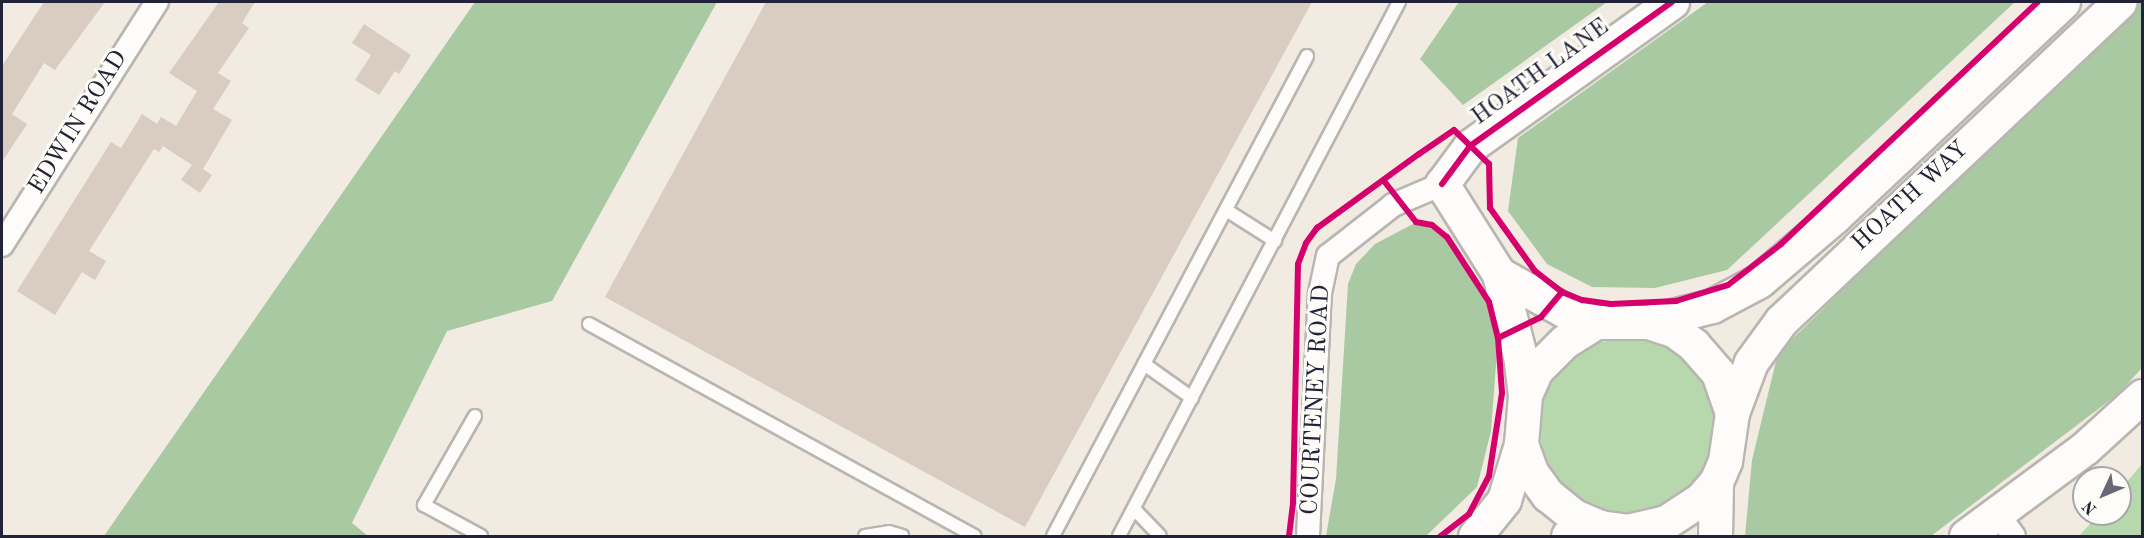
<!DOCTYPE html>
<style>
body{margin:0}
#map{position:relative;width:2144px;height:538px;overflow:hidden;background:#f1ebe1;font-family:"Old Standard TT",serif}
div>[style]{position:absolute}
.green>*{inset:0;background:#b7d8ac}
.round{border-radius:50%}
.forest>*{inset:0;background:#a8c9a2}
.building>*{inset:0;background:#d9ccc1}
.roads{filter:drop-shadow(2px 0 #b9b5b1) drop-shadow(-2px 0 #b9b5b1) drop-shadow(0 2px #b9b5b1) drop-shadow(0 -2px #b9b5b1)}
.lane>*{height:12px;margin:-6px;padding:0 6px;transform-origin:6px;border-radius:6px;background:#fdfcfa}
.street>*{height:22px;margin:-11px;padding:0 11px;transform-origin:11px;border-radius:11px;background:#fdfcfa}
.secondary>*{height:33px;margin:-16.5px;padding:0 16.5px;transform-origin:16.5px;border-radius:16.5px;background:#fdfcfa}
.primary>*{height:33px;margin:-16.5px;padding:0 16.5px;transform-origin:16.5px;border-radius:16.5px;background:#fdfcfa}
.cycleway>*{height:6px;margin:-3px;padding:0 3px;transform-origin:3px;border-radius:3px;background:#d6006c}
span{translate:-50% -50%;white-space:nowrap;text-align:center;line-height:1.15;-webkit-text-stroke:6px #fdfcf7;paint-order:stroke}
.street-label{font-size:24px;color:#22223b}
.frame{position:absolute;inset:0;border:3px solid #22223b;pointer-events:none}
.north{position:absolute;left:2072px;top:466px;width:60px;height:60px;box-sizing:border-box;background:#fdfcf7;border:2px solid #a5a5ac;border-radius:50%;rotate:226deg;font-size:16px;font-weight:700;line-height:24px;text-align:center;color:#22223b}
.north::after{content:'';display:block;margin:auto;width:21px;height:27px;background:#6a6875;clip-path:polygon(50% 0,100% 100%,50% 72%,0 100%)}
</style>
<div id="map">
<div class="green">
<i class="round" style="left:1540px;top:338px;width:176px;height:176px"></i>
<i style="clip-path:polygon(2142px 464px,2142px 536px,2079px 536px,2099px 514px,2120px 514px,2120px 490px)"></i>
</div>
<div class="forest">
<i style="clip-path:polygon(475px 2px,717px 2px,552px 301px,447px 331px,352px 523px,368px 536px,104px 536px)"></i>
<i style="clip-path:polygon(1459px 2px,1607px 2px,1463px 105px,1420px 59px)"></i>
<i style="clip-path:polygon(1708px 2px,2015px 2px,1727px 270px,1655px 288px,1592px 287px,1547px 264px,1508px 211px,1518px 138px)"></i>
<i style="clip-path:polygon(2138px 2px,2142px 2px,2142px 368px,2118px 394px,1931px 536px,1745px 536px,1752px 460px,1778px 353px)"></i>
<i style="clip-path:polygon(1413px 224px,1435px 229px,1447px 237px,1489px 302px,1498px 338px,1491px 431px,1477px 487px,1426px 536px,1326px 536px,1336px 479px,1348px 284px,1356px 264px,1375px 244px)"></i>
</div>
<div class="building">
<i style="clip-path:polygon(44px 2px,105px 2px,55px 70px,44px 63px,12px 114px,27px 124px,2px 162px,2px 66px)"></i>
<i style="clip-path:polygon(219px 2px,255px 2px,242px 23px,249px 28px,218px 73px,231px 81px,213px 109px,232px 120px,203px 169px,212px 175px,200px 193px,181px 180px,192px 165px,163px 146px,159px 152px,154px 149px,89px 251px,106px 261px,95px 280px,82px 272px,55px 315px,17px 291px,111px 142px,121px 148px,142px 114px,157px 124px,161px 117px,176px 126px,197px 91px,169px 73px)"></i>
<i style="clip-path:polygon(766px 2px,1312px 2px,1025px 527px,605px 297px)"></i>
<i style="clip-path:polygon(364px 24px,411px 55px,399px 74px,395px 71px,379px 95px,355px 80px,371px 55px,352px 43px)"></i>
</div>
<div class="roads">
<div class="lane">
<i style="left:1226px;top:210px;width:58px;rotate:32.3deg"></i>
<i style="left:589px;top:324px;width:440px;rotate:28.8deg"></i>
<i style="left:1144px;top:364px;width:59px;rotate:35.3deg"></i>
<i style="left:475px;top:416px;width:103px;rotate:119.8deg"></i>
<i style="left:424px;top:505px;width:65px;rotate:28.5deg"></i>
<i style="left:1134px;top:509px;width:37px;rotate:46deg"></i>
<i style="left:865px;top:536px;width:24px;rotate:-9deg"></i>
<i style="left:889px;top:532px;width:14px;rotate:17deg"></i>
<i style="left:1053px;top:536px;width:543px;rotate:-62.11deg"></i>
<i style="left:1119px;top:536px;width:603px;rotate:-62.33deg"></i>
</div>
<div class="street">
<i style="left:2px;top:245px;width:288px;rotate:-57.5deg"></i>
<i style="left:1998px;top:514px;width:27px;rotate:54deg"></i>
<i style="left:1308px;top:536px;width:243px;rotate:-87.2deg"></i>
<i style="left:1320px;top:293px;width:38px;rotate:-78deg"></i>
<i style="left:1328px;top:256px;width:83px;rotate:-38.1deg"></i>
<i style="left:1393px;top:205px;width:53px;rotate:-23.2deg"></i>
</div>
<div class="secondary">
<i style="left:1499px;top:274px;width:84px;rotate:29.3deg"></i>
<i style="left:1572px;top:315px;width:25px;rotate:16deg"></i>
<i style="left:1525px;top:395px;width:39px;rotate:-97deg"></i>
<i style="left:1520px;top:356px;width:85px;rotate:-104.4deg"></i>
<i style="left:1499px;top:274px;width:107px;rotate:-122.3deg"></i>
<i style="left:1442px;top:184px;width:47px;rotate:-53.6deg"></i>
<i style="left:1470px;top:146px;width:248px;rotate:-35.5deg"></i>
<i style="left:1715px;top:536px;width:54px;rotate:-88.9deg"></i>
<i style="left:1966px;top:536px;width:148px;rotate:-36.5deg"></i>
<i style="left:2085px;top:448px;width:77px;rotate:-42.4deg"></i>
</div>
<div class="primary">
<i style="left:1648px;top:322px;width:66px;rotate:-14deg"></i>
<i style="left:1712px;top:306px;width:53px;rotate:-28deg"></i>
<i style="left:1759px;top:281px;width:99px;rotate:-40.5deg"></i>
<i style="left:1834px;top:217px;width:314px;rotate:-43.2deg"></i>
<i style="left:1732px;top:413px;width:54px;rotate:-69.6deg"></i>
<i style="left:1751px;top:362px;width:51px;rotate:-53.8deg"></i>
<i style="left:1781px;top:321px;width:465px;rotate:-43.3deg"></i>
<i style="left:1475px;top:536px;width:46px;rotate:-51.1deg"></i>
<i style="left:1504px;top:500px;width:59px;rotate:-73.1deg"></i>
<i style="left:1568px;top:536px;width:33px;rotate:-16deg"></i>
<i style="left:1600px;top:527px;width:27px;rotate:8deg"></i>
<i style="left:1627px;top:531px;width:40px;rotate:-13deg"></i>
<i style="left:1666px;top:522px;width:42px;rotate:-33.3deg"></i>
<i style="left:1701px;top:499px;width:23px;rotate:-49deg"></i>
<i style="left:1716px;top:482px;width:23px;rotate:-67deg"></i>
<i style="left:1725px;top:461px;width:49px;rotate:-81.7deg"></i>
<i style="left:1732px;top:413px;width:42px;rotate:-109.3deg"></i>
<i style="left:1718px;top:373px;width:37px;rotate:-131deg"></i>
<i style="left:1694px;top:345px;width:26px;rotate:-144deg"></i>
<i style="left:1673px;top:330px;width:26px;rotate:-162deg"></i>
<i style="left:1648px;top:322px;width:52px;rotate:180deg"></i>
<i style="left:1596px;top:322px;width:36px;rotate:148deg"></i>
<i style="left:1565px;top:341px;width:41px;rotate:135deg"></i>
<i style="left:1536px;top:370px;width:27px;rotate:114deg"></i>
<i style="left:1525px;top:395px;width:49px;rotate:94.7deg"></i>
<i style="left:1521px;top:444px;width:30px;rotate:70deg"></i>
<i style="left:1531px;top:472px;width:29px;rotate:54deg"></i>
<i style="left:1548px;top:495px;width:33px;rotate:39deg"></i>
<i style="left:1574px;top:516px;width:28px;rotate:23deg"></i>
</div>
</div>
<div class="cycleway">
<i style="left:1384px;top:181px;width:52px;rotate:52deg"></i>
<i style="left:1416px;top:222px;width:16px;rotate:11deg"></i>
<i style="left:1432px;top:225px;width:19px;rotate:39deg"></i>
<i style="left:1447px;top:237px;width:77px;rotate:57.1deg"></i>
<i style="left:1489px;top:302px;width:37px;rotate:76deg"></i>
<i style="left:1498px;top:338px;width:55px;rotate:85.8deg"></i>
<i style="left:1502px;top:393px;width:84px;rotate:98.9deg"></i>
<i style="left:1489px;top:476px;width:43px;rotate:117.8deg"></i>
<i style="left:1469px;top:514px;width:36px;rotate:142deg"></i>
<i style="left:1442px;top:184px;width:47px;rotate:-53.6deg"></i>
<i style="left:1470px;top:146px;width:248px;rotate:-35.5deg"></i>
<i style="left:1498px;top:338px;width:48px;rotate:-26deg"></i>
<i style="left:1541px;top:317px;width:33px;rotate:-50deg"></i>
<i style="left:1289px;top:536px;width:33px;rotate:-83deg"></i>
<i style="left:1293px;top:503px;width:239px;rotate:-88.8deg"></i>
<i style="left:1298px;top:264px;width:22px;rotate:-69deg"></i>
<i style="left:1306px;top:243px;width:19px;rotate:-54deg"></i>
<i style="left:1317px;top:228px;width:126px;rotate:-36deg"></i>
<i style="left:1419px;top:154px;width:42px;rotate:-34.4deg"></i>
<i style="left:1454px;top:130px;width:49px;rotate:44.2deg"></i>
<i style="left:1489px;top:164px;width:44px;rotate:88.7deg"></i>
<i style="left:1490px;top:208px;width:77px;rotate:54.5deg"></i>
<i style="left:1535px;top:271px;width:34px;rotate:38deg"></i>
<i style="left:1562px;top:292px;width:22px;rotate:22deg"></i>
<i style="left:1582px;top:300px;width:29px;rotate:8deg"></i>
<i style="left:1611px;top:304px;width:65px;rotate:-2.6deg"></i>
<i style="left:1676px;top:301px;width:54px;rotate:-17.1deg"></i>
<i style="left:1728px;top:285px;width:67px;rotate:-37.7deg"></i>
<i style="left:1781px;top:244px;width:353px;rotate:-43.3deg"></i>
</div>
<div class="street-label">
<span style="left:1541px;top:73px;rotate:-36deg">HOATH LANE</span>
<span style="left:79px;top:123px;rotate:-58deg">EDWIN ROAD</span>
<span style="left:1911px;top:197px;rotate:-43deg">HOATH WAY</span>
<span style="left:1317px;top:400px;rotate:-87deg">COURTENEY ROAD</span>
</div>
<div class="frame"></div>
<div class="north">N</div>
</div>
